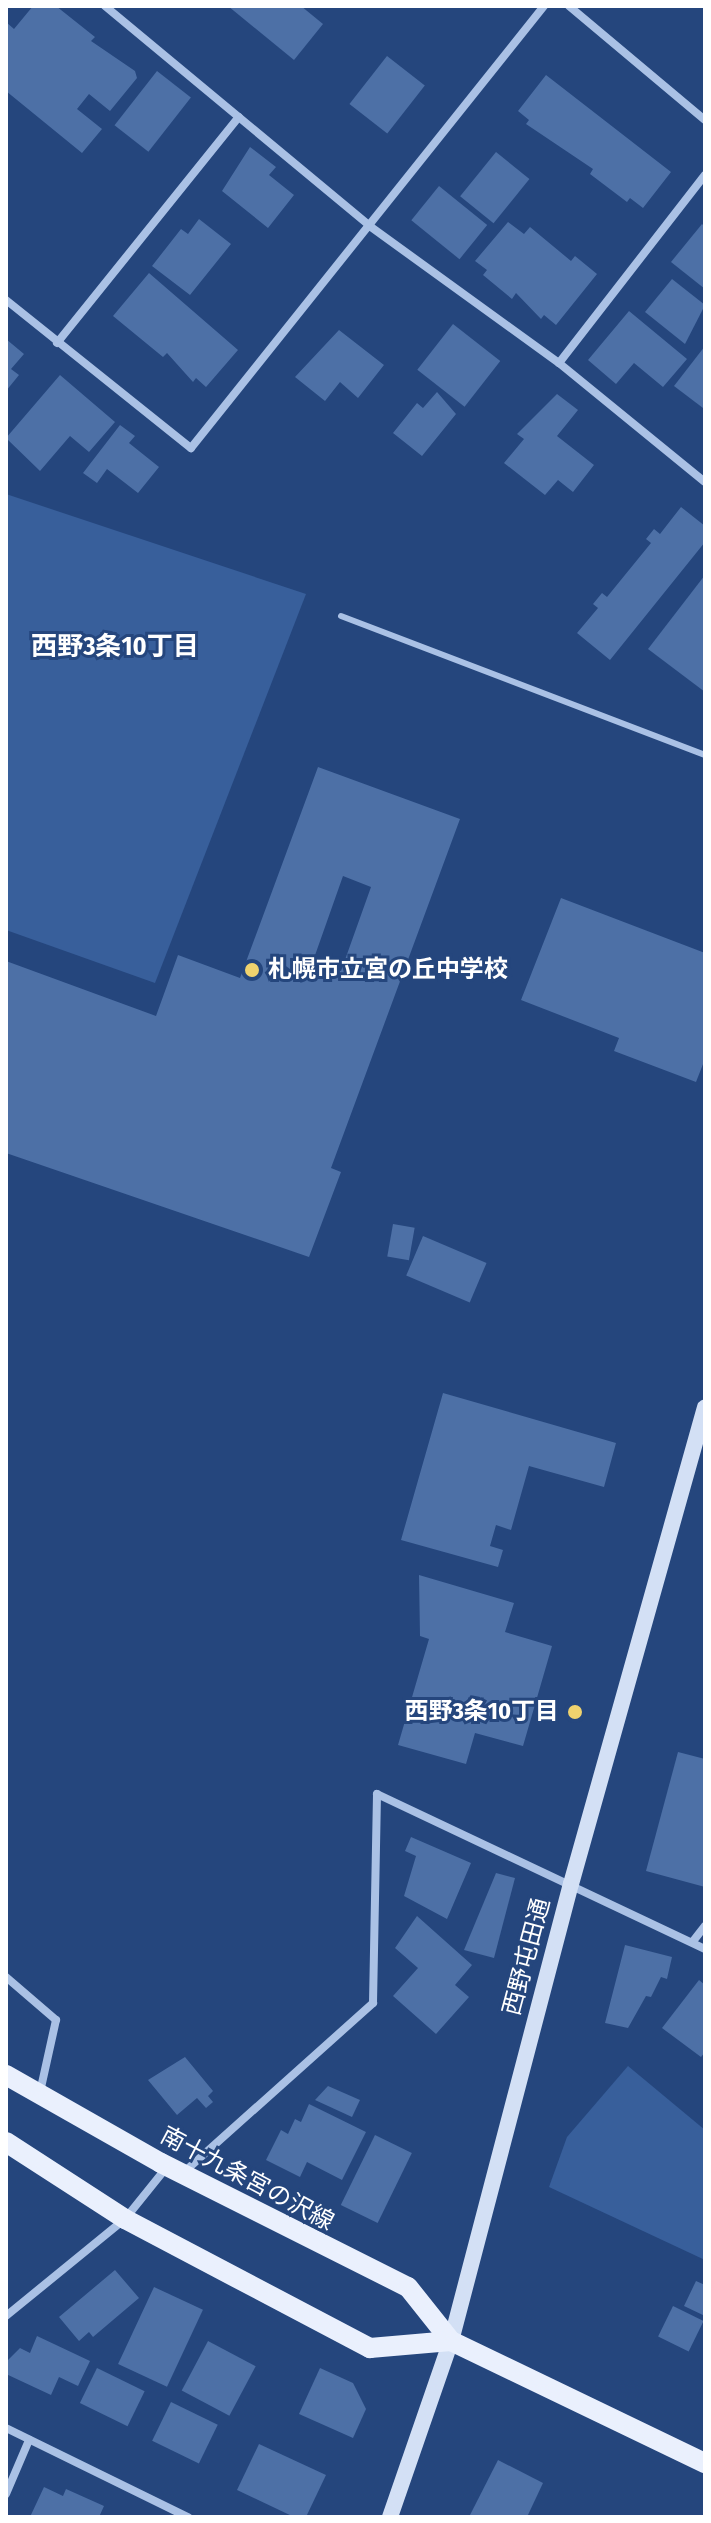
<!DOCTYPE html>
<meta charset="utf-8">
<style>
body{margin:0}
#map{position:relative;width:711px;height:2523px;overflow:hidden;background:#25467d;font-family:"Fira Sans Condensed","Noto Sans JP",sans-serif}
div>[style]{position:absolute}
.green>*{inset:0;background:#385f9b}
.building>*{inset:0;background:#4d70a6;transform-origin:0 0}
.lane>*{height:6px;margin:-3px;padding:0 3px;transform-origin:3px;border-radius:3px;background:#aac1e5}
.street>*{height:8px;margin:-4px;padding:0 4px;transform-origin:4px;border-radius:4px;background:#aac1e5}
.secondary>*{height:16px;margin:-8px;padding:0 8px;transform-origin:8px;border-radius:8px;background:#d3e0f5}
.primary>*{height:20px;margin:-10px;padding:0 10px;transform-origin:10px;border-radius:10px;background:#eaf0fd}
.dots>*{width:22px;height:22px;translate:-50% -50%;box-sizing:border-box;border:4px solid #25467d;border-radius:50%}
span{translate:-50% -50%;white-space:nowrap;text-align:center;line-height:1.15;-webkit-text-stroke:6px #25467d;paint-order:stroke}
.poi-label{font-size:24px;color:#fff;font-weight:700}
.left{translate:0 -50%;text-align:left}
.right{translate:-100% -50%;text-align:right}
.street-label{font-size:24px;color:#fff}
.neighbourhood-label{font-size:26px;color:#fff;font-weight:700}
.frame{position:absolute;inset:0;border:8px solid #fff;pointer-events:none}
</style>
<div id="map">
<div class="green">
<i style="clip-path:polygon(6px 494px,306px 594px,155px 983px,6px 930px)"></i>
<i style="clip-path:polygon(628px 2066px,705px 2130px,705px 2260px,549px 2187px,567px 2137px)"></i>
</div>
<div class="building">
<i style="clip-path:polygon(33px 6px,56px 6px,95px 37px,91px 41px,135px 71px,137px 78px,110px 111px,89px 94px,77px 109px,102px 129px,82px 153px,6px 91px,6px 22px,14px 29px)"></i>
<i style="clip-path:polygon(228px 6px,301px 6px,323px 24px,294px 60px)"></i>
<i style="left:387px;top:56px;width:48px;height:61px;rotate:38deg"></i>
<i style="left:157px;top:71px;width:43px;height:69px;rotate:38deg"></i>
<i style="clip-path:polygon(546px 75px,671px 172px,643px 208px,630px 198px,627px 202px,590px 174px,593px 169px,526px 124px,529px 120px,518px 111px)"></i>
<i style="clip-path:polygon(250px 147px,276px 167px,269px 175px,294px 195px,268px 228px,222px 191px)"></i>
<i style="left:496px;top:152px;width:43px;height:57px;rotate:39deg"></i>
<i style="left:439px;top:186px;width:62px;height:44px;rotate:39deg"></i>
<i style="clip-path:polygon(199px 219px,231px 244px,190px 295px,152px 266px,181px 229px,188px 234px)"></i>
<i style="clip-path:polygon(508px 222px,524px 234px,530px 227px,571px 261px,575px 256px,597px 274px,556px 325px,544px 315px,541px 319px,516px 293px,512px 299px,483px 275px,487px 270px,475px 261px)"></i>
<i style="clip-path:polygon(702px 224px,705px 227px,705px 289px,671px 262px)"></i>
<i style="clip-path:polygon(149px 273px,238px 350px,206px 387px,196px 378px,193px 382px,167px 353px,163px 357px,113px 316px)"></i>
<i style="clip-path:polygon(672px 279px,705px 305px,685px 344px,645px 312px)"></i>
<i style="clip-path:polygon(629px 311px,687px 359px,663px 387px,634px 363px,616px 384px,588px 360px)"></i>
<i style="left:453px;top:324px;width:60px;height:58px;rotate:38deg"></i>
<i style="clip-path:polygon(339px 330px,384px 365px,358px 398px,340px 382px,325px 401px,295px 377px)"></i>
<i style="clip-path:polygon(6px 339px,24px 354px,11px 369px,19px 375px,6px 391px)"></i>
<i style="clip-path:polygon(705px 346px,705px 406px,703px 408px,674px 386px)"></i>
<i style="clip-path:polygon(60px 375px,115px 422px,89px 452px,70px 436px,40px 471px,6px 438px)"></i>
<i style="clip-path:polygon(437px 392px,456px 414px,422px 456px,393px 433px,417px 403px,423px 408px)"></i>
<i style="clip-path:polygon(557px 394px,578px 410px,557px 436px,594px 465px,573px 492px,558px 480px,545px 495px,504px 463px,524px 439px,517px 434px)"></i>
<i style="clip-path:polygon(120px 425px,135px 436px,129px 443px,159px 467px,138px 493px,107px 469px,97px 483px,83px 473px)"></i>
<i style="clip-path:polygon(681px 507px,705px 526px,705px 542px,610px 660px,577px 633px,598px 608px,593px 604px,602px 593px,607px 597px,651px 543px,646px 539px,654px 529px,660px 534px)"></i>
<i style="clip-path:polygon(705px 575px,705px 692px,648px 649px)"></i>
<i style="clip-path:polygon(evenodd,318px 767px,460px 819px,331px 1168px,341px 1172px,309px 1257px,6px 1153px,6px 961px,156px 1016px,178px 955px,240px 978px,318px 767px,343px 876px,371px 887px,341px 971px,313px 961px,343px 876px)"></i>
<i style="clip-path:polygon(561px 898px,705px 953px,705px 1059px,696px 1082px,614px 1051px,619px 1038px,521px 1000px)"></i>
<i style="left:393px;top:1224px;width:22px;height:33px;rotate:10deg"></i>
<i style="left:423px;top:1236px;width:69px;height:43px;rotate:23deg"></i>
<i style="clip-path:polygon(443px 1393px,616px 1443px,604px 1487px,529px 1466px,511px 1530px,496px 1525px,490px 1546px,503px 1550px,498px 1567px,401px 1540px)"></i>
<i style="clip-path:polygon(419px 1575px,514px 1603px,505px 1632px,552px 1646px,523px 1746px,475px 1733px,466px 1764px,398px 1745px,429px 1639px,420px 1636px)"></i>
<i style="clip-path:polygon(678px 1752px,705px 1759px,705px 1887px,646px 1871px)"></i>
<i style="clip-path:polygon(411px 1837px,471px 1863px,447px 1919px,404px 1896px,416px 1856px,405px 1851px)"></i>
<i style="clip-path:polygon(496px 1873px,515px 1878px,494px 1958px,464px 1950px)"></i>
<i style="clip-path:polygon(417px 1916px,472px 1965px,455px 1985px,469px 1997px,436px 2034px,393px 1996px,418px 1968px,395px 1948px)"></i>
<i style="clip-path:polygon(625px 1945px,672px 1957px,667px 1979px,661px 1977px,651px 1997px,646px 1996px,628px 2028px,605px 2023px)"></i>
<i style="clip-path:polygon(699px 1980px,705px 1985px,705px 2052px,701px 2057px,662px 2028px)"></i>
<i style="clip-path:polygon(185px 2057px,213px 2091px,208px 2096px,213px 2102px,206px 2108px,197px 2098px,177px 2115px,148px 2080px)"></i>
<i style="clip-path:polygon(328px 2086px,360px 2100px,352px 2117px,315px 2100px)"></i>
<i style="clip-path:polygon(309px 2104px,366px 2132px,342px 2180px,307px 2162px,300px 2177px,266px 2160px,281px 2130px,288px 2134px,295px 2119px,301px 2122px)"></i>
<i style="left:375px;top:2135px;width:41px;height:78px;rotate:26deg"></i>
<i style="clip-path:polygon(115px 2270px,139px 2298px,93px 2337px,89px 2332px,79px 2341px,59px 2317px)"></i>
<i style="clip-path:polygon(696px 2281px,705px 2285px,705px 2316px,684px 2306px)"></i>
<i style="left:154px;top:2287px;width:54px;height:85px;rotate:25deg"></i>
<i style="left:673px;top:2306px;width:34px;height:34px;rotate:26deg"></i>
<i style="clip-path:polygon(37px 2336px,90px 2361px,78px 2386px,59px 2377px,51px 2395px,6px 2374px,6px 2362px,20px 2348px,30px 2353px)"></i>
<i style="left:208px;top:2341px;width:54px;height:56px;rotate:28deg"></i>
<i style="left:97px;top:2368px;width:53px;height:39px;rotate:26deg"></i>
<i style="clip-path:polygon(320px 2368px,353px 2383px,366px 2409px,353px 2438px,299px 2414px)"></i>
<i style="left:171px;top:2402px;width:52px;height:43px;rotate:26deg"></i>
<i style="clip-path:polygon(259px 2444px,326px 2475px,306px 2517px,294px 2517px,237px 2490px)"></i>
<i style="clip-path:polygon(498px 2460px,543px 2483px,527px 2517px,469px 2517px)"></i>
<i style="clip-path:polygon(44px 2487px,63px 2496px,66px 2489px,104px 2506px,99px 2517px,30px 2517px)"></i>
</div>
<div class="lane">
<i style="left:341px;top:616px;width:390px;rotate:20.9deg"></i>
</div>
<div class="street">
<i style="left:105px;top:6px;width:346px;rotate:39.7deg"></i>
<i style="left:371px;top:227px;width:232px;rotate:35.9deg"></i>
<i style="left:559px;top:363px;width:188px;rotate:39.2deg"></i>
<i style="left:569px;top:6px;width:177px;rotate:40deg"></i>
<i style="left:6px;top:300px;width:237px;rotate:38.7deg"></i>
<i style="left:191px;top:448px;width:566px;rotate:-51.39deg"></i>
<i style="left:57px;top:343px;width:290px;rotate:-51.2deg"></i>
<i style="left:559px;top:363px;width:238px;rotate:-52.2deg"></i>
<i style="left:694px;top:1940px;width:18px;rotate:-52deg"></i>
<i style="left:6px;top:1977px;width:66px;rotate:40.7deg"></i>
<i style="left:56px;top:2020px;width:74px;rotate:102.5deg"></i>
<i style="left:183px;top:2173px;width:255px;rotate:-41.8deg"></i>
<i style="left:373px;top:2003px;width:209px;rotate:-88.9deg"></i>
<i style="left:377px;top:1794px;width:363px;rotate:25.3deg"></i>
<i style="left:6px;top:2316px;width:154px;rotate:-39.2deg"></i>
<i style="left:125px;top:2219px;width:67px;rotate:-51.1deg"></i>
<i style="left:6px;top:2428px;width:203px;rotate:26.1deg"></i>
<i style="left:6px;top:2494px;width:59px;rotate:-66.9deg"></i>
</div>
<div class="secondary">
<i style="left:390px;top:2517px;width:186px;rotate:-70.9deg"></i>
<i style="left:451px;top:2341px;width:472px;rotate:-75.3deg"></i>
<i style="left:571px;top:1884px;width:495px;rotate:-74.3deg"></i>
</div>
<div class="primary">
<i style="left:6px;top:2075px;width:178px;rotate:29.6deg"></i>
<i style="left:161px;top:2163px;width:276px;rotate:26.7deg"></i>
<i style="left:408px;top:2287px;width:69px;rotate:51.5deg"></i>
<i style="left:451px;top:2341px;width:282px;rotate:25.7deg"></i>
<i style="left:6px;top:2142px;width:142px;rotate:32.9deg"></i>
<i style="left:125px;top:2219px;width:277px;rotate:27.8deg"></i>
<i style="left:370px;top:2348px;width:81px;rotate:-4.9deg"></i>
</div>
<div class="dots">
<i style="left:252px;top:970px;background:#efd26e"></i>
<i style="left:575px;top:1712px;background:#efd26e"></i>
</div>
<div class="poi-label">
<span class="left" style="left:268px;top:970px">札幌市立宮の丘中学校</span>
<span class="right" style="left:559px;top:1712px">西野3条10丁目</span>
</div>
<div class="street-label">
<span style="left:527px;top:1957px;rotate:-75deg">西野屯田通</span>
<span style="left:247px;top:2179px;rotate:28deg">南十九条宮の沢線</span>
</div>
<div class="neighbourhood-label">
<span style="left:115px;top:647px">西野3条10丁目</span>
</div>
<div class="frame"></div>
</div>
